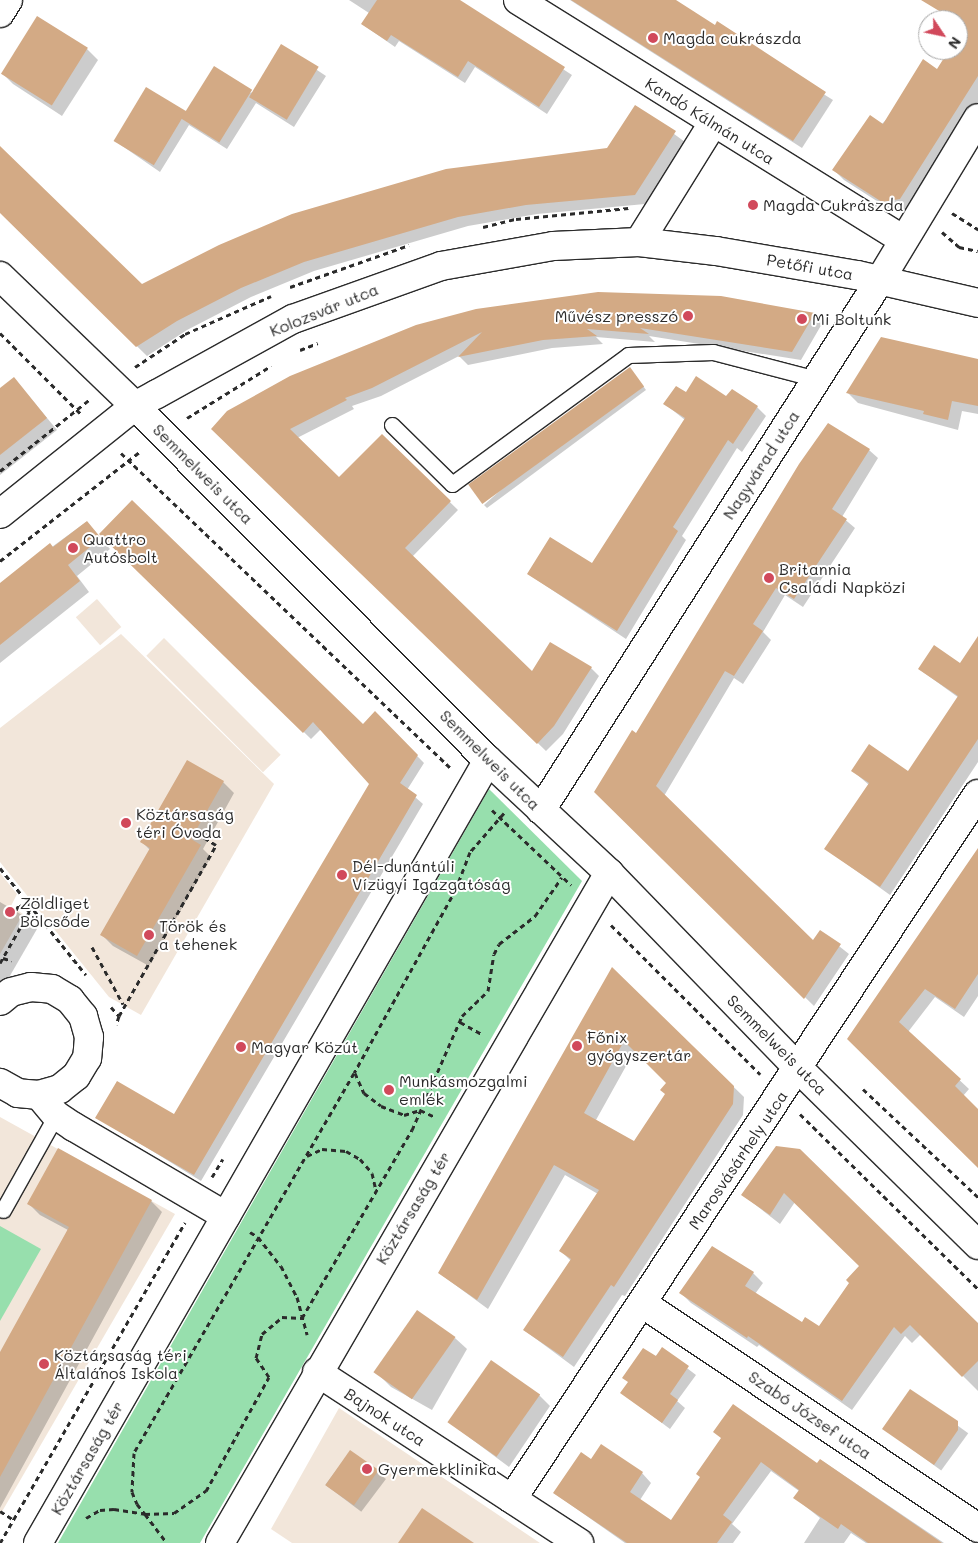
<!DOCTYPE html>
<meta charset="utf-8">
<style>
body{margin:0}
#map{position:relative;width:978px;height:1543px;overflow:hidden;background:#fff;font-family:Mali,sans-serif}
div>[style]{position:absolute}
.built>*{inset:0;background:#f2e6da;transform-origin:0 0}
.green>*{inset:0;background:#97dfad}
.shadow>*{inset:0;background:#0003;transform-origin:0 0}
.building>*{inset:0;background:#d3aa85;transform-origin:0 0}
.path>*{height:3px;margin-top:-1.5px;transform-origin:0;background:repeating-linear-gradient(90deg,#2b2b2b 0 5px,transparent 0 9px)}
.roads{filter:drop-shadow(1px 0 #2b2b2b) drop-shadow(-1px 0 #2b2b2b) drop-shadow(0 1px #2b2b2b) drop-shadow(0 -1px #2b2b2b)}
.lane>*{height:15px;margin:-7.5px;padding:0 7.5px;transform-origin:7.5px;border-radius:7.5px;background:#fff}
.street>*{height:28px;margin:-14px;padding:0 14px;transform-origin:14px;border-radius:14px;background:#fff}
.dots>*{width:14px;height:14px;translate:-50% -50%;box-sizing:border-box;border:2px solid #fff;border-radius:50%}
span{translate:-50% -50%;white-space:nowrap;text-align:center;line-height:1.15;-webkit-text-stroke:4px #fff;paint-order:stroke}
.poi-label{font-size:16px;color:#2b2b2b}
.left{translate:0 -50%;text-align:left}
.right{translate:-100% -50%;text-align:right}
.street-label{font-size:16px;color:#2b2b2b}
.north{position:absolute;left:918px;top:10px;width:50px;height:50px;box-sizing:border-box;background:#fff;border:1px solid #aaa;border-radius:50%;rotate:124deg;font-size:14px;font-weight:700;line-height:20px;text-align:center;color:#2b2b2b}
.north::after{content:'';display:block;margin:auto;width:18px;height:22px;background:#d1495b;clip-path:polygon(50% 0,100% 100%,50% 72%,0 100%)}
</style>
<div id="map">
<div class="built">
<i style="left:97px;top:599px;width:37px;height:28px;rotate:49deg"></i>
<i style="clip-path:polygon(121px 634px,274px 784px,141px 1015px,109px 997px,0 862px,0 728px)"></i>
<i style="left:164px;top:638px;width:165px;height:25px;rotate:45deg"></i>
<i style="clip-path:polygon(0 873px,17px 894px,11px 906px,23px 914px,0 954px)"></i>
<i style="clip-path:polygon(0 1117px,175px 1214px,0 1515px)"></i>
<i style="clip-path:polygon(339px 1408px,540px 1543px,292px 1543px,271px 1529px)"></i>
</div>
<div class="green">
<i style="clip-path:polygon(489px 789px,582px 881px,200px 1543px,58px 1543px)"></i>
<i style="clip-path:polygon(0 1226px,41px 1249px,0 1321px)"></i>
</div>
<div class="shadow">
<i style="clip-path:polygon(349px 0,458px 0,572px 75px,547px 114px,475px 67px,465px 83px,399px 41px,395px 47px,362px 24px,369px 13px)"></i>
<i style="clip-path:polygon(570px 0,673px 0,833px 100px,802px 148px)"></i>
<i style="clip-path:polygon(948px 0,978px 0,978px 102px,911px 209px,894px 212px,844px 180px,834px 170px,938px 70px,951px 50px,958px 50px,958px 38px,964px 29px,958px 26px,958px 20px,950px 20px,941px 11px)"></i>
<i style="clip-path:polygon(281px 46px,326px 76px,294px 127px,256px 103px,227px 149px,189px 125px,160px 172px,115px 141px,185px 112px,253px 92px)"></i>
<i style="clip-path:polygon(87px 49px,98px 60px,62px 116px,13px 84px,2px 73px)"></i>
<i style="clip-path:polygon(636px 106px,685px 142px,645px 204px,537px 214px,468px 226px,314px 271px,251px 297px,187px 330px,147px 356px,0 212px,0 148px,142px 285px,608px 149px)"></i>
<i style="clip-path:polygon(599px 293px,721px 298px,815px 314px,823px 322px,801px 360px,649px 336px,655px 342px,596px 337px,603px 344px,552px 348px,468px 365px,459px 356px,381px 396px,352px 406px,354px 409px,297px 438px,339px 479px,382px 436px,458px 510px,412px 557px,533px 673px,591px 668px,599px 676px,563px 734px,546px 751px,213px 429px,228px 412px)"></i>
<i style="clip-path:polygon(978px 359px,978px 414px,962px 411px,958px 430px,858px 403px,848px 393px)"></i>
<i style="clip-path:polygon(633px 372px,646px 390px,487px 508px,484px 505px)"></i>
<i style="clip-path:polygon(14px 378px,57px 430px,0 475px,0 389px)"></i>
<i style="clip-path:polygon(686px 394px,727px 398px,757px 407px,766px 416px,742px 452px,737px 448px,682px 536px,686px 540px,626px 639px,528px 574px,592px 565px,685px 420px,665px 404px)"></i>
<i style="clip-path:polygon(869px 450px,878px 458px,842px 517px,855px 528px,803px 607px,785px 595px,763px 632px,771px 640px,743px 684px,734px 678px,664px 796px,813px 942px,820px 931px,849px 954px,814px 1006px,595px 792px,637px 734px)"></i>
<i style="clip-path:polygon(86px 522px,110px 549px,77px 576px,89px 592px,0 663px,0 585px)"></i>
<i style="clip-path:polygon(100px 534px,363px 726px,375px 713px,424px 763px,407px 790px,423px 804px,201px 1181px,97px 1117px,175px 1116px,371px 784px,321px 729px,311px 739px)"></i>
<i style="clip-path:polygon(978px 639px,978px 762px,890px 895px,826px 849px,869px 785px,853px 771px,909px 772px,959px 698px,919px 669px,961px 664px)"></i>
<i style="clip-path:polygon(223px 782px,234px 793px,203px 849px,211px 857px,149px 966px,113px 946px,102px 935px,150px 850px,142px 842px)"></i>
<i style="clip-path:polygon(978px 856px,978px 996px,964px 1017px,935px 997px,908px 1032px,969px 1089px,963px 1096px,978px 1111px,978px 1166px,848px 1039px)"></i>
<i style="clip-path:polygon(0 902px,22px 915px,37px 929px,0 993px)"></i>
<i style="clip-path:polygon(evenodd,612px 969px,744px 1097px,743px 1115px,625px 1296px,622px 1295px,574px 1367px,524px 1330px,571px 1261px,561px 1251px,598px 1194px,565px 1175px,488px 1309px,439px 1273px,612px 969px,635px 1050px,667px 1083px,667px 1094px,634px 1142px,596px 1120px,635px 1050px)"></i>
<i style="clip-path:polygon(777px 1147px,978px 1325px,978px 1391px,921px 1334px,912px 1343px,905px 1336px,852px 1410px,759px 1345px,757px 1347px,691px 1303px,681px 1293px,753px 1273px,763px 1283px,755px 1294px,802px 1324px,819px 1328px,861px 1266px,795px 1202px,780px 1224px,743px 1195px)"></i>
<i style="clip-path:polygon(151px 1201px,162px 1212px,0 1508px,0 1355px,68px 1230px,40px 1215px,28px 1203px)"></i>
<i style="clip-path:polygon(455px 1338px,467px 1349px,432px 1410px,391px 1387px,380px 1376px)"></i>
<i style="clip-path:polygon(662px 1349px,696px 1375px,677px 1401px,685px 1408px,670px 1429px,622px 1393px)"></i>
<i style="left:910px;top:1391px;width:72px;height:46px;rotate:36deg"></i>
<i style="clip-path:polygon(539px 1395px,550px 1406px,509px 1467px,450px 1423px)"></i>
<i style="clip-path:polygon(722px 1439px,817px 1465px,821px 1460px,944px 1543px,866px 1543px,851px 1533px,844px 1543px,804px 1543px,820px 1518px,795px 1498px,799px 1491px,771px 1471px,732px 1524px,741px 1532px,733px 1543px,625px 1543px,554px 1493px,592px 1461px,642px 1473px,651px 1483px,640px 1500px,672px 1522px,701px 1478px)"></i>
<i style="left:350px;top:1452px;width:45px;height:41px;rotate:37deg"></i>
</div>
<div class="building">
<i style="clip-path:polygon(377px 0,460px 0,565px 67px,539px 107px,468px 61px,458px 77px,391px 35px,387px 41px,361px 24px)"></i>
<i style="clip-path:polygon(571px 0,676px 0,715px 25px,717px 21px,826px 92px,793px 141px)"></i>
<i style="clip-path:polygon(921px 0,978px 0,978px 76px,900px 199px,882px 202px,832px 170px,870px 115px,883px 124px,923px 59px,937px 69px,949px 50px,958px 50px,958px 36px,964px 26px)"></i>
<i style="left:37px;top:16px;width:60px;height:68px;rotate:32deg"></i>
<i style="left:281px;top:44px;width:44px;height:62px;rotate:31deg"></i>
<i style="left:214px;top:66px;width:45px;height:62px;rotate:32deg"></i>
<i style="left:146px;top:87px;width:47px;height:63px;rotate:31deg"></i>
<i style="clip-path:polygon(635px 105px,676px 131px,635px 195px,526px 205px,458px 217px,304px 262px,241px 288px,177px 321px,136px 347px,0 213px,0 146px,142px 284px,219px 245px,292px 214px,446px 169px,607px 148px)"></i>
<i style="clip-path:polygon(598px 292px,721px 296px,815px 313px,792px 352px,640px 328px,649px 334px,587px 329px,597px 336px,543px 340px,458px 357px,482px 332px,372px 388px,345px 398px,347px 400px,290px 429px,339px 477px,382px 434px,451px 501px,405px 548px,532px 671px,550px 642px,592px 667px,554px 726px,537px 744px,211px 429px,227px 411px,290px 376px,416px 325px,476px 309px)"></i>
<i style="clip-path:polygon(881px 337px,978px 359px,978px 406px,952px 401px,948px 420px,923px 414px,924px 411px,846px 393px)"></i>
<i style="left:630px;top:367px;width:24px;height:200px;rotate:54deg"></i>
<i style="clip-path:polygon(696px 376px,726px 396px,732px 389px,758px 406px,733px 444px,728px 440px,673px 527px,678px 531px,617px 631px,527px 574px,550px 537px,592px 563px,685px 418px,663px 404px,676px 386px,686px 392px)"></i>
<i style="clip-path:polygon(14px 377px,47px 418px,0 455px,0 388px)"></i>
<i style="clip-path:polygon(828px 423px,870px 449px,832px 509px,847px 519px,794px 599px,776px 588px,753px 624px,763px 631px,734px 676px,725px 671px,656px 786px,813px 940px,820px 930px,841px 944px,804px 999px,594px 792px,632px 730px,636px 733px,799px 464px)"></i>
<i style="clip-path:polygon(132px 500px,363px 724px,375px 711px,418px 755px,400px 783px,417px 795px,194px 1175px,95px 1118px,117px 1081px,174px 1114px,369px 784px,313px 722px,303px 733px,99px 534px)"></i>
<i style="clip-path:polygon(87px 521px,101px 538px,68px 565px,80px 581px,0 645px,0 583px,50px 543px,53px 547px)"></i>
<i style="clip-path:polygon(978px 636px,978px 739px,880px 887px,824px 849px,869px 783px,851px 771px,869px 744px,908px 771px,958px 696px,918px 669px,934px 645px,960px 663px)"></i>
<i style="clip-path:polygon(187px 760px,224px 781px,191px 839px,201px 845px,137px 956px,100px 935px,150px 848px,140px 842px)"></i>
<i style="clip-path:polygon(978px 848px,978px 974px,955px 1009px,925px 989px,899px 1022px,961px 1079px,955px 1086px,978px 1109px,978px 1168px,847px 1039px)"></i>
<i style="clip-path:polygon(evenodd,612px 967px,734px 1086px,733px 1104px,614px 1287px,611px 1285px,563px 1357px,523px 1330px,571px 1259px,559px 1251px,599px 1190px,554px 1165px,477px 1300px,438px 1273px,612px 967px,624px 1041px,666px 1083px,660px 1090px,665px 1094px,634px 1141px,584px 1113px,624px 1041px)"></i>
<i style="clip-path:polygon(776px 1146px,800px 1149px,978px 1323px,978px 1361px,962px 1377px,910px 1325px,901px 1334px,894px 1327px,842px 1401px,748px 1336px,747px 1338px,679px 1293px,712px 1246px,754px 1272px,745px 1286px,802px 1322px,805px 1317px,819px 1326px,849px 1283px,846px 1280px,859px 1266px,784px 1193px,770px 1215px,741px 1195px)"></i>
<i style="clip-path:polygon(58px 1148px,152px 1200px,0 1477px,0 1352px,69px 1227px,27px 1204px)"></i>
<i style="left:417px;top:1310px;width:47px;height:76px;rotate:35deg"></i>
<i style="clip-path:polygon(662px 1347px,689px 1366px,670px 1394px,678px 1400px,662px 1423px,620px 1393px,628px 1382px,622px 1378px,643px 1348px,656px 1356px)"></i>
<i style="left:491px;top:1360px;width:60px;height:76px;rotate:35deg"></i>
<i style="clip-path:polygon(910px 1389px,958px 1421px,958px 1430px,934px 1465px,882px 1429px)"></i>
<i style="clip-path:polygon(733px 1404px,817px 1463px,820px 1459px,942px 1543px,868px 1543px,841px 1524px,838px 1529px,793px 1498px,799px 1490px,761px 1462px,723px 1515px,732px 1522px,717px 1543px,627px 1543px,553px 1493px,581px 1452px,591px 1459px,601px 1444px,643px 1472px,630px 1492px,671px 1520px,700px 1477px,696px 1474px,721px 1438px,713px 1432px)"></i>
<i style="left:350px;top:1450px;width:35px;height:43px;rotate:35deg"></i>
<i style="clip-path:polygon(422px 1508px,474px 1543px,398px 1543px)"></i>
</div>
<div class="path">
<i style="left:952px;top:213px;width:31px;rotate:32deg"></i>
<i style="left:483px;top:227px;width:34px;rotate:-14deg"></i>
<i style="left:516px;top:219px;width:113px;rotate:-5.6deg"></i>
<i style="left:942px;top:232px;width:23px;rotate:41deg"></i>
<i style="left:959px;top:247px;width:19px;rotate:12deg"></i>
<i style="left:290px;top:287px;width:126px;rotate:-19.4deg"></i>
<i style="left:0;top:333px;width:115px;rotate:45deg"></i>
<i style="left:300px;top:350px;width:19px;rotate:-21deg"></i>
<i style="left:135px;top:367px;width:60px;rotate:-33.4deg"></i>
<i style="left:185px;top:334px;width:94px;rotate:-23.8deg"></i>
<i style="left:187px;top:418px;width:99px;rotate:-31.8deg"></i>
<i style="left:121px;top:453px;width:456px;rotate:43.7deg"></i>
<i style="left:0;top:471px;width:114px;rotate:-38.6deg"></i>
<i style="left:0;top:561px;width:179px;rotate:-38deg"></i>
<i style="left:492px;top:810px;width:109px;rotate:43.5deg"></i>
<i style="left:504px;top:813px;width:52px;rotate:131.1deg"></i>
<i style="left:470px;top:852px;width:40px;rotate:111deg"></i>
<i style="left:456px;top:889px;width:210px;rotate:119deg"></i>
<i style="left:354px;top:1073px;width:439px;rotate:120.1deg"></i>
<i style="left:134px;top:1453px;width:39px;rotate:93deg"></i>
<i style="left:132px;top:1492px;width:13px;rotate:67deg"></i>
<i style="left:137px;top:1504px;width:13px;rotate:51deg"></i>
<i style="left:145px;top:1514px;width:29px;rotate:-2deg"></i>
<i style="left:174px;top:1513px;width:39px;rotate:-35deg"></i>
<i style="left:206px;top:1491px;width:130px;rotate:-61.1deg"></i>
<i style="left:269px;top:1377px;width:23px;rotate:-124deg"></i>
<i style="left:256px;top:1358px;width:25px;rotate:-76deg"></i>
<i style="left:262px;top:1334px;width:26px;rotate:-40deg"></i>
<i style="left:282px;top:1317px;width:20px;rotate:3deg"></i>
<i style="left:302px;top:1318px;width:218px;rotate:-59.7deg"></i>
<i style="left:412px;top:1130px;width:124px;rotate:-66.3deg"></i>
<i style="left:462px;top:1016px;width:36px;rotate:-44deg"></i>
<i style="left:488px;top:991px;width:37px;rotate:-81deg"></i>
<i style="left:494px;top:954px;width:11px;rotate:-63deg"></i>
<i style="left:499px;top:944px;width:46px;rotate:-37.9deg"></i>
<i style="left:535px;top:916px;width:47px;rotate:-55.3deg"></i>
<i style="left:0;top:868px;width:137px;rotate:51.2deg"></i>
<i style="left:16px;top:910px;width:6px;rotate:-59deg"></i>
<i style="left:19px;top:905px;width:13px;rotate:29deg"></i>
<i style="left:611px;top:925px;width:211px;rotate:45deg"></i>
<i style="left:92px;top:947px;width:65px;rotate:61.5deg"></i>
<i style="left:3px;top:958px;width:9px;rotate:18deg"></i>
<i style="left:0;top:963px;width:64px;rotate:-60.3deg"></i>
<i style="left:111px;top:1007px;width:12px;rotate:48deg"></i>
<i style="left:119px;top:1016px;width:9px;rotate:108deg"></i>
<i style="left:119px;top:1016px;width:197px;rotate:-60.4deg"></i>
<i style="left:216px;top:845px;width:25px;rotate:-148deg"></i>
<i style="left:460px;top:1022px;width:26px;rotate:29deg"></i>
<i style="left:355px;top:1073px;width:22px;rotate:66deg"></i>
<i style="left:364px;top:1093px;width:21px;rotate:37deg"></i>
<i style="left:381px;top:1106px;width:25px;rotate:21deg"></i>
<i style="left:404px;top:1115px;width:17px;rotate:-17deg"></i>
<i style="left:420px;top:1110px;width:17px;rotate:25deg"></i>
<i style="left:863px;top:1089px;width:158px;rotate:43.2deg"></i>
<i style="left:800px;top:1114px;width:250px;rotate:44.5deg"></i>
<i style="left:307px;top:1156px;width:17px;rotate:-25deg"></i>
<i style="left:322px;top:1149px;width:24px;rotate:5deg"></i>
<i style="left:346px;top:1151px;width:16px;rotate:30deg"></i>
<i style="left:360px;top:1159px;width:18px;rotate:49deg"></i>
<i style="left:372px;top:1173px;width:18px;rotate:77deg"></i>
<i style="left:212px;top:1177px;width:21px;rotate:-59deg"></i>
<i style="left:250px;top:1232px;width:9px;rotate:32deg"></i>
<i style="left:258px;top:1237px;width:37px;rotate:52deg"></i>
<i style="left:281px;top:1266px;width:35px;rotate:63deg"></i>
<i style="left:297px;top:1297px;width:39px;rotate:75deg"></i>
<i style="left:0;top:1511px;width:17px;rotate:33deg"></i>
<i style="left:86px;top:1518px;width:16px;rotate:-30deg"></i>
<i style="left:100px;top:1510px;width:14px;rotate:-4deg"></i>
<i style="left:114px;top:1509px;width:31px;rotate:9deg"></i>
<i style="left:145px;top:1514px;width:36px;rotate:53deg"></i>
<i style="left:0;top:1543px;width:370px;rotate:-60deg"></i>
</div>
<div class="roads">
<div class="lane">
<i style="left:392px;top:425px;width:84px;rotate:44.5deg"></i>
<i style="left:452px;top:484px;width:218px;rotate:-36.2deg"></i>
<i style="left:628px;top:355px;width:85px;rotate:-2deg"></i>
<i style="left:713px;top:352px;width:107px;rotate:14.6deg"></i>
<i style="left:3px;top:1210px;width:109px;rotate:-60.8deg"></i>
</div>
<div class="street">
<i style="left:518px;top:0;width:454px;rotate:31.9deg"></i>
<i style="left:0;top:13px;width:15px;rotate:-58deg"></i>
<i style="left:639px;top:242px;width:140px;rotate:-58.1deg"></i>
<i style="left:0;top:276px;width:187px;rotate:43.9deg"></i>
<i style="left:135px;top:406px;width:500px;rotate:45.1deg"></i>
<i style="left:488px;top:760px;width:166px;rotate:43deg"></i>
<i style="left:609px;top:873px;width:273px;rotate:45.9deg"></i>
<i style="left:799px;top:1069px;width:251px;rotate:44.5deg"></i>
<i style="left:0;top:514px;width:173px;rotate:-38.7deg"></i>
<i style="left:135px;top:406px;width:25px;rotate:-29deg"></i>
<i style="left:157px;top:394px;width:155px;rotate:-28.9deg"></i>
<i style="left:293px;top:319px;width:157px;rotate:-19.7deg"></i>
<i style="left:441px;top:266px;width:114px;rotate:-10.1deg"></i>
<i style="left:553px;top:246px;width:86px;rotate:-2.7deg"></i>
<i style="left:639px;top:242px;width:78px;rotate:6.7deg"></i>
<i style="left:716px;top:251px;width:143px;rotate:9.7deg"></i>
<i style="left:857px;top:275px;width:124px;rotate:13deg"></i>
<i style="left:541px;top:810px;width:629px;rotate:-57.4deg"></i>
<i style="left:880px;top:280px;width:189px;rotate:-58.8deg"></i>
<i style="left:0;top:1001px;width:14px;rotate:-39deg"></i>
<i style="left:11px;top:992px;width:21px;rotate:-14deg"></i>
<i style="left:31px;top:987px;width:21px;rotate:5deg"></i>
<i style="left:52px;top:989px;width:21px;rotate:31deg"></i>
<i style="left:70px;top:1000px;width:21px;rotate:51deg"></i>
<i style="left:83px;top:1016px;width:22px;rotate:74deg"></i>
<i style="left:89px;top:1037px;width:21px;rotate:95deg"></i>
<i style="left:87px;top:1058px;width:21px;rotate:121deg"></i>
<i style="left:76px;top:1076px;width:21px;rotate:141deg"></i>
<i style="left:60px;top:1089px;width:22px;rotate:164deg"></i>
<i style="left:39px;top:1095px;width:21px;rotate:-175deg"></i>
<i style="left:18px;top:1093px;width:21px;rotate:-151deg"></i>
<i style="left:39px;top:1095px;width:26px;rotate:50deg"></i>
<i style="left:56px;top:1115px;width:22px;rotate:34deg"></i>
<i style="left:74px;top:1127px;width:176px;rotate:30.4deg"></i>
<i style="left:642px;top:1303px;width:404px;rotate:33.8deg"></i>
<i style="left:317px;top:1372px;width:313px;rotate:33.1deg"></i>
<i style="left:512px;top:1499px;width:845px;rotate:-56.54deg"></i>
<i style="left:38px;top:1543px;width:903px;rotate:-60.11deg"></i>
<i style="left:220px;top:1543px;width:775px;rotate:-59.86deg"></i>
</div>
</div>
<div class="dots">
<i style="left:653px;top:38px;background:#d1495b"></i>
<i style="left:753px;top:205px;background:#d1495b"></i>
<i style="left:688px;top:316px;background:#d1495b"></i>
<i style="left:802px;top:319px;background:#d1495b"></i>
<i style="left:73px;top:548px;background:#d1495b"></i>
<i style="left:769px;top:578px;background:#d1495b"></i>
<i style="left:126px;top:823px;background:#d1495b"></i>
<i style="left:342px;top:875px;background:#d1495b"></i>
<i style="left:10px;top:912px;background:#d1495b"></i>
<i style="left:149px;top:935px;background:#d1495b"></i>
<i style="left:577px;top:1046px;background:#d1495b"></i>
<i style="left:241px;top:1047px;background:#d1495b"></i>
<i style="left:389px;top:1090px;background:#d1495b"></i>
<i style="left:44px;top:1364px;background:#d1495b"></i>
<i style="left:367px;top:1469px;background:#d1495b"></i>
</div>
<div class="poi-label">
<span class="left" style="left:663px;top:38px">Magda cukrászda</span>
<span class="left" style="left:763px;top:205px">Magda Cukrászda</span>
<span class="right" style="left:678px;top:316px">Művész presszó</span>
<span class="left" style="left:812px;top:319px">Mi Boltunk</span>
<span class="left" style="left:83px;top:548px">Quattro<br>Autósbolt</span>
<span class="left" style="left:779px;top:578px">Britannia<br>Családi Napközi</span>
<span class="left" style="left:136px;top:823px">Köztársaság<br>téri Óvoda</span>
<span class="left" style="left:352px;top:875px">Dél-dunántúli<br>Vízügyi Igazgatóság</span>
<span class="left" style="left:20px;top:912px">Zöldliget<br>Bölcsőde</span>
<span class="left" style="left:159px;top:935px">Török és<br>a tehenek</span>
<span class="left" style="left:587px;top:1046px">Főnix<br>gyógyszertár</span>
<span class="left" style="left:251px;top:1047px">Magyar Közút</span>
<span class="left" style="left:399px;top:1090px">Munkásmozgalmi<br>emlék</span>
<span class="left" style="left:54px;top:1364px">Köztársaság téri<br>Általános Iskola</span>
<span class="left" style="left:378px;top:1469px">Gyermekklinika</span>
</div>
<div class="street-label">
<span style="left:710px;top:121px;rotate:32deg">Kandó Kálmán utca</span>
<span style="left:810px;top:267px;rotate:10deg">Petőfi utca</span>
<span style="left:324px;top:310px;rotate:-22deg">Kolozsvár utca</span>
<span style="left:761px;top:465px;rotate:-57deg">Nagyvárad utca</span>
<span style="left:203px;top:474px;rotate:45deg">Semmelweis utca</span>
<span style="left:490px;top:760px;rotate:45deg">Semmelweis utca</span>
<span style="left:777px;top:1045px;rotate:45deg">Semmelweis utca</span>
<span style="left:738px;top:1160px;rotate:-56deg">Marosvásárhely utca</span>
<span style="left:413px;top:1208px;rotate:-59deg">Köztársaság tér</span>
<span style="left:810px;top:1415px;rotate:34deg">Szabó József utca</span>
<span style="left:385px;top:1417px;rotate:33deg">Bajnok utca</span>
<span style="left:87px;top:1458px;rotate:-60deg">Köztársaság tér</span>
</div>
<div class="north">N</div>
</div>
